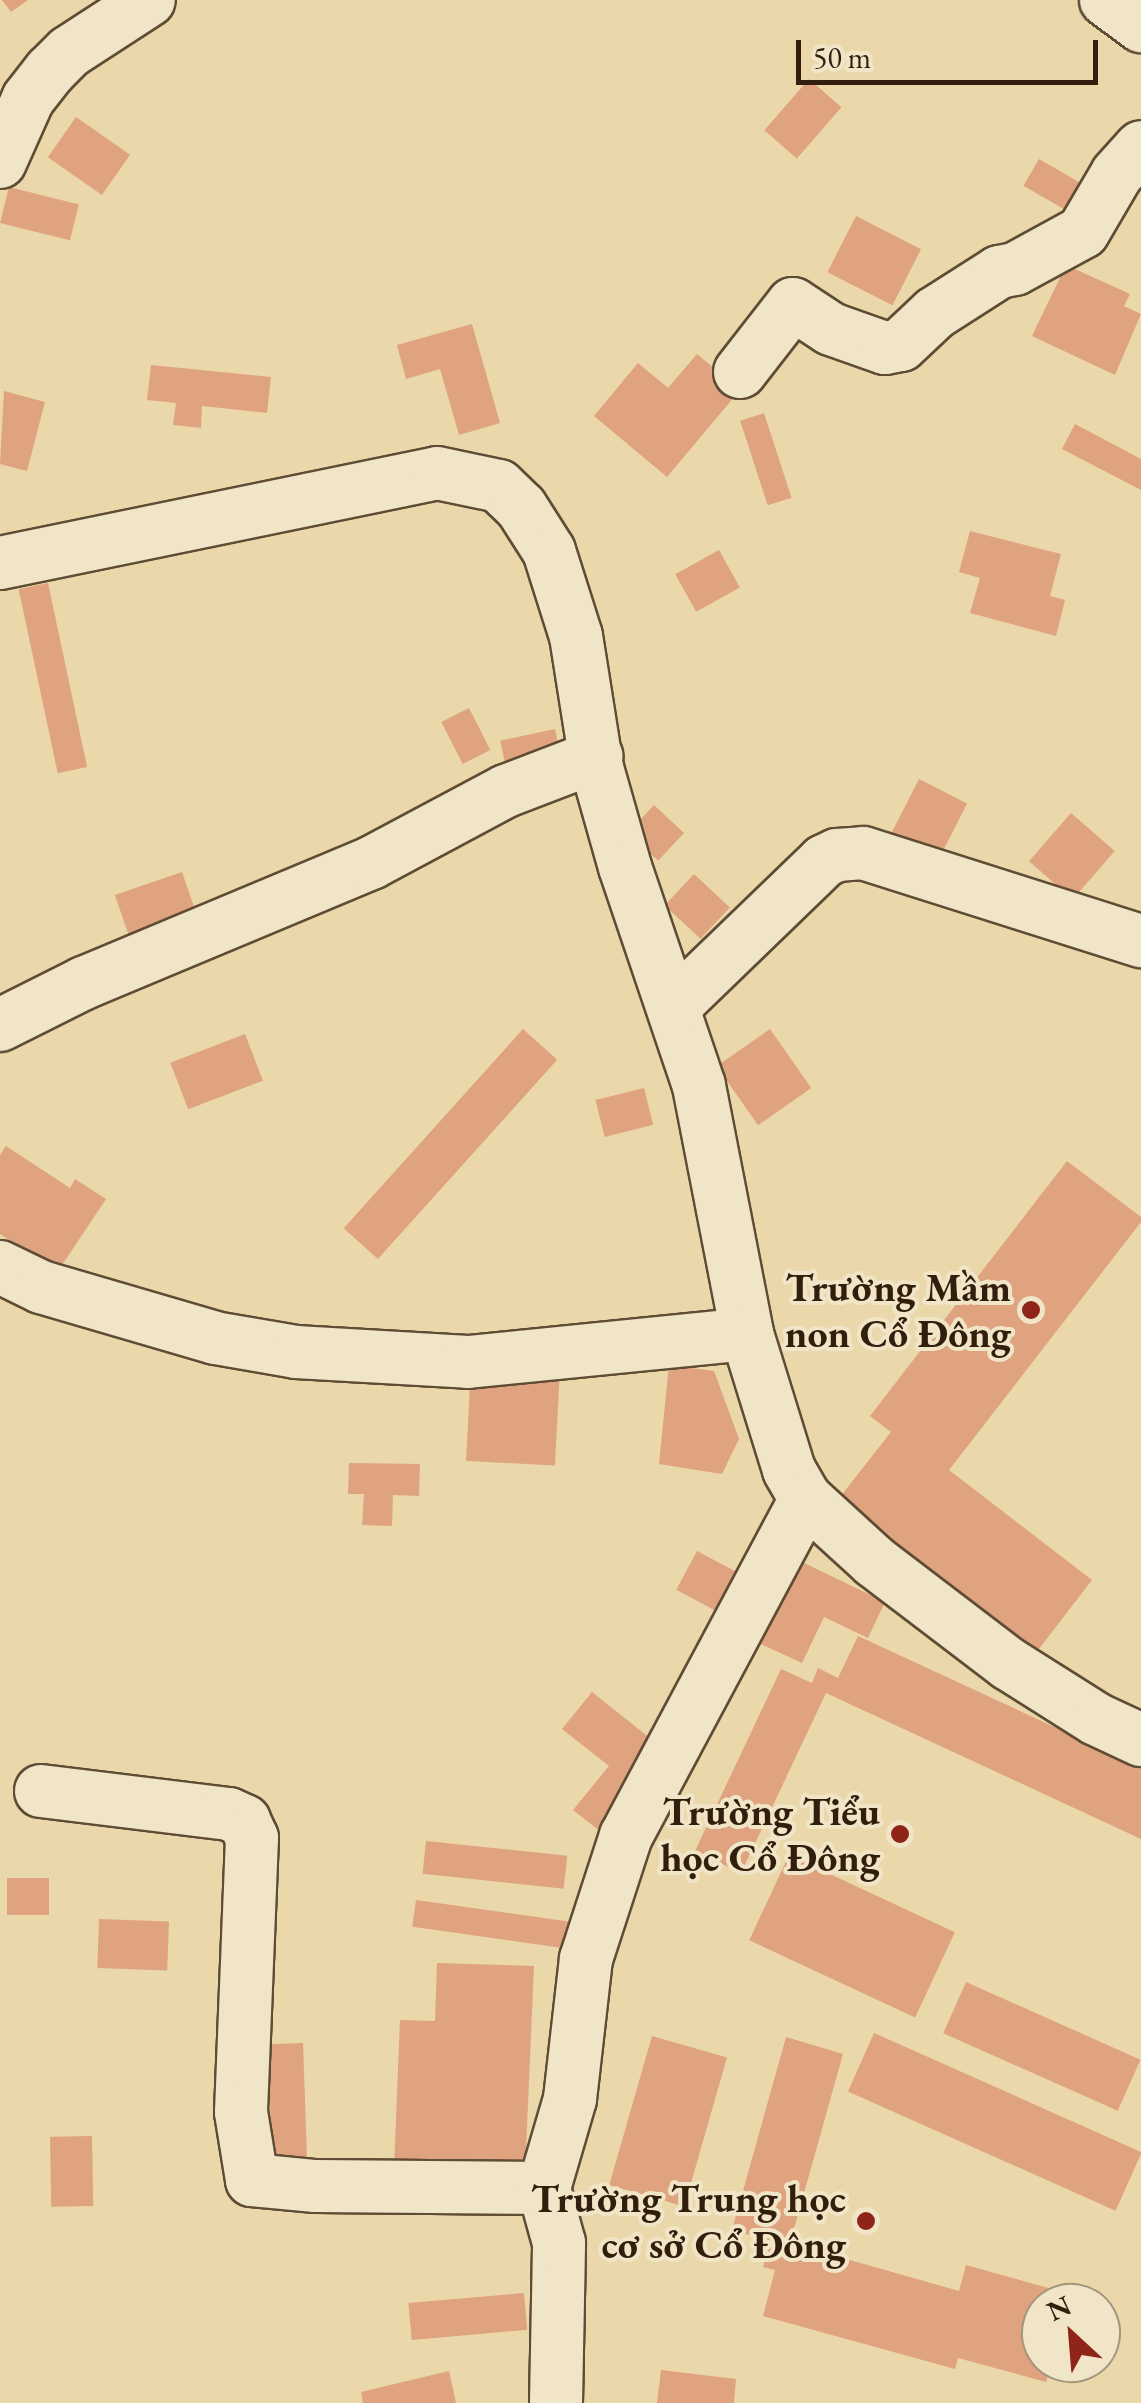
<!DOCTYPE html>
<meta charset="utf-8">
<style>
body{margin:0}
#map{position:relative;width:1141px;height:2403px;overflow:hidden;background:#ead7aa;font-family:"EB Garamond",serif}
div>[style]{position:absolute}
.building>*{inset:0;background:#dfa37f;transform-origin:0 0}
.roads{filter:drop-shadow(2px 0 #5f4c34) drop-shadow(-2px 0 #5f4c34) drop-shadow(0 2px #5f4c34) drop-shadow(0 -2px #5f4c34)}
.minor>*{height:52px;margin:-26px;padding:0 26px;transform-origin:26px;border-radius:26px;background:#f1e5c8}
.dots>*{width:28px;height:28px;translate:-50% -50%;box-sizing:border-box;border:5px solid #f1e5c8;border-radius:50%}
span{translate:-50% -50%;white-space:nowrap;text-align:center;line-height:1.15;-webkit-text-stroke:8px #f1e5c8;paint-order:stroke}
.poi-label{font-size:40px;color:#311e0c;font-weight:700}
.right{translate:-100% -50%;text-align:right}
.north{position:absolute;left:1021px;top:2283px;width:100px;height:100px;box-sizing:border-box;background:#f1e5c8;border:2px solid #a4957d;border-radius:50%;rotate:334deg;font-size:28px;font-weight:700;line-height:40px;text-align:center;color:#311e0c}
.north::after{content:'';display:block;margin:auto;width:35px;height:45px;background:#8f2418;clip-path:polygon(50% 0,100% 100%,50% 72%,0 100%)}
.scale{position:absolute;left:796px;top:40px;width:302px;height:45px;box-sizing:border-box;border:5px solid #311e0c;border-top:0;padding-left:12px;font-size:30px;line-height:35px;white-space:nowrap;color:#311e0c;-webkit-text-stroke:8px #f1e5c8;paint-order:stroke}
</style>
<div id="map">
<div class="building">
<i style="clip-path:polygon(2px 0,28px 0,11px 12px)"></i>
<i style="left:809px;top:79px;width:43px;height:68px;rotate:41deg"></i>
<i style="left:76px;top:117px;width:66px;height:49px;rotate:35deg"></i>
<i style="left:1039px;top:159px;width:61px;height:31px;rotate:30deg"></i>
<i style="left:9px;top:187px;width:72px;height:37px;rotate:14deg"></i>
<i style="left:856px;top:216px;width:73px;height:63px;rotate:27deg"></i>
<i style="clip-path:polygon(1066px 265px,1130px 294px,1124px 306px,1141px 314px,1115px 375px,1032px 336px)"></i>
<i style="clip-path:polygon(472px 324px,500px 423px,459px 435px,440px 369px,406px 379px,397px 345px)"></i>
<i style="clip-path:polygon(697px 354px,740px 390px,667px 477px,594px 416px,638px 363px,668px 388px)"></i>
<i style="clip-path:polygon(151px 365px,271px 377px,267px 413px,202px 406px,201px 428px,173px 425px,176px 403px,147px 400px)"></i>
<i style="clip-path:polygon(4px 391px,45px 402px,27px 471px,0 464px)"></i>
<i style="left:764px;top:413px;width:89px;height:25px;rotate:72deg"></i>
<i style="clip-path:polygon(1075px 424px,1141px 459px,1141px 490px,1062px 449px)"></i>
<i style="clip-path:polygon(970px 531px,1061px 554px,1050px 596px,1065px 600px,1056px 636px,970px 613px,980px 578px,959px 572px)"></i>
<i style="left:719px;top:550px;width:43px;height:50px;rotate:61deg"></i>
<i style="left:48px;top:583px;width:188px;height:30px;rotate:78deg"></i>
<i style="left:469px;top:708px;width:47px;height:31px;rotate:63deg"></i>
<i style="left:555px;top:729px;width:34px;height:56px;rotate:78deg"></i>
<i style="left:919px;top:779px;width:54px;height:69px;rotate:27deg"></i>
<i style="left:654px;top:805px;width:41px;height:38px;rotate:43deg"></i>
<i style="left:1071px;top:813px;width:58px;height:64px;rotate:41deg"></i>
<i style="left:182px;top:872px;width:46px;height:71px;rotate:71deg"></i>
<i style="left:694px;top:874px;width:49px;height:43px;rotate:43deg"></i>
<i style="left:523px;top:1029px;width:46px;height:268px;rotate:42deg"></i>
<i style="left:770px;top:1029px;width:72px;height:65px;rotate:55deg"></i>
<i style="left:245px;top:1034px;width:50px;height:80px;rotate:69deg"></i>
<i style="left:644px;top:1088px;width:38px;height:50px;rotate:76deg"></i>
<i style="clip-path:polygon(6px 1146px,70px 1188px,75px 1179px,106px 1199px,58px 1271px,0 1234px,0 1155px)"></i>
<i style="clip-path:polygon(1067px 1161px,1141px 1217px,1141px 1222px,949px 1470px,1092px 1580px,1035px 1654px,836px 1502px,891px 1432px,870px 1416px)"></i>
<i style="clip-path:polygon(669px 1365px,714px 1371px,739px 1439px,722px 1474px,659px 1464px)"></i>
<i style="left:471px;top:1366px;width:89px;height:95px;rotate:3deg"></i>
<i style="clip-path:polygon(349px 1463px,420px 1464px,419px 1496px,393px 1495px,392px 1526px,362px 1525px,364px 1494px,348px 1494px)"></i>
<i style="left:697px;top:1551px;width:55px;height:44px;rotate:28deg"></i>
<i style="clip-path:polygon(800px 1561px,885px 1602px,868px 1638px,824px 1617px,802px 1663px,761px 1644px)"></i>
<i style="clip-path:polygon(858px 1636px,1141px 1767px,1141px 1839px,826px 1693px,741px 1873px,695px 1851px,781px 1669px,812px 1683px,818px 1668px,838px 1678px)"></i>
<i style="clip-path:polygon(592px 1692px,666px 1751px,601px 1832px,573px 1810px,609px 1766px,562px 1729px)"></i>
<i style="left:426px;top:1841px;width:142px;height:33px;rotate:6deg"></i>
<i style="left:789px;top:1855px;width:183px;height:94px;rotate:25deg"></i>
<i style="left:49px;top:1878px;width:37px;height:42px;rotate:90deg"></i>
<i style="left:416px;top:1900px;width:154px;height:27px;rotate:8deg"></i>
<i style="left:99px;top:1919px;width:70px;height:49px;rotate:2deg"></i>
<i style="clip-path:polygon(437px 1963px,534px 1966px,525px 2173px,394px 2168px,400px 2020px,435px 2021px)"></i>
<i style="left:966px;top:1982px;width:191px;height:56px;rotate:24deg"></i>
<i style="left:874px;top:2033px;width:293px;height:64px;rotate:24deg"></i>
<i style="left:652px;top:2036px;width:78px;height:155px;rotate:16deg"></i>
<i style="clip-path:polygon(786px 2037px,843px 2054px,790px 2243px,959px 2291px,966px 2265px,1070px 2294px,1068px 2303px,1041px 2303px,1041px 2363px,1051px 2363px,1046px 2382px,958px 2358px,955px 2369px,763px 2316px,775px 2270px,763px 2267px,771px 2241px,732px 2230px)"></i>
<i style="left:303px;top:2043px;width:132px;height:35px;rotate:88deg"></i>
<i style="left:92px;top:2136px;width:70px;height:42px;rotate:89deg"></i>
<i style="left:524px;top:2293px;width:37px;height:116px;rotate:85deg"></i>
<i style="clip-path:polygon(661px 2370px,736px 2379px,734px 2403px,657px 2403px)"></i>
<i style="clip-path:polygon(449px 2371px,456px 2403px,363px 2403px,361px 2392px)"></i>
</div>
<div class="roads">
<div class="minor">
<i style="left:1106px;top:0;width:44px;rotate:36.6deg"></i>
<i style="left:0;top:162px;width:69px;rotate:-66deg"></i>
<i style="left:28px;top:99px;width:36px;rotate:-52deg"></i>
<i style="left:50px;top:71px;width:27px;rotate:-45deg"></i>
<i style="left:69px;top:52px;width:95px;rotate:-33deg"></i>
<i style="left:740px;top:372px;width:86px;rotate:-52.1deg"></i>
<i style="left:793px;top:304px;width:45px;rotate:33.3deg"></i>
<i style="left:831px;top:329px;width:57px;rotate:19.4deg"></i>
<i style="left:885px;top:348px;width:16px;rotate:-11deg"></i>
<i style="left:901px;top:345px;width:47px;rotate:-43.3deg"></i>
<i style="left:935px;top:313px;width:76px;rotate:-32.6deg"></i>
<i style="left:999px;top:272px;width:16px;rotate:-11deg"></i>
<i style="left:1015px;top:269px;width:77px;rotate:-28.6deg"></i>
<i style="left:1083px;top:232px;width:67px;rotate:-59.6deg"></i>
<i style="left:1117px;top:174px;width:36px;rotate:-48deg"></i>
<i style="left:0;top:563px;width:446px;rotate:-11.6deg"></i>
<i style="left:437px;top:473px;width:63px;rotate:11.8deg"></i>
<i style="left:499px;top:486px;width:30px;rotate:44deg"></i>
<i style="left:521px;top:507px;width:52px;rotate:57.5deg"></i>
<i style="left:549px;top:551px;width:89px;rotate:72.4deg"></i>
<i style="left:576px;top:636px;width:134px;rotate:81deg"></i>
<i style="left:597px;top:768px;width:103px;rotate:74.2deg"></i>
<i style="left:625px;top:867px;width:231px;rotate:71.3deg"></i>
<i style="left:699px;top:1086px;width:253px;rotate:79deg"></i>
<i style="left:673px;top:1007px;width:210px;rotate:-44deg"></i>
<i style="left:824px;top:861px;width:14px;rotate:-25deg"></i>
<i style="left:837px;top:855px;width:26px;rotate:-4deg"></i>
<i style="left:863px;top:853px;width:292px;rotate:17.6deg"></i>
<i style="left:0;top:1025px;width:94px;rotate:-26.6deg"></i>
<i style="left:84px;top:983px;width:311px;rotate:-22.7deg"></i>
<i style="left:371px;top:863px;width:153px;rotate:-28.1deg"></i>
<i style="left:506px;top:791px;width:97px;rotate:-21deg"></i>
<i style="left:0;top:1267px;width:46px;rotate:26deg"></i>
<i style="left:41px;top:1287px;width:181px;rotate:16.3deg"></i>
<i style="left:215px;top:1338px;width:82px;rotate:9.8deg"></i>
<i style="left:296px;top:1352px;width:172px;rotate:3.3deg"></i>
<i style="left:468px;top:1362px;width:280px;rotate:-5.7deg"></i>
<i style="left:747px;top:1334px;width:142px;rotate:72.8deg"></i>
<i style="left:789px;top:1470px;width:34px;rotate:60deg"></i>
<i style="left:806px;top:1499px;width:93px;rotate:42.4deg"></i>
<i style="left:875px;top:1562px;width:168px;rotate:37.3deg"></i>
<i style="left:1009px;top:1664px;width:103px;rotate:32.3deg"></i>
<i style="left:1096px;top:1719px;width:50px;rotate:25deg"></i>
<i style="left:41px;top:1791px;width:189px;rotate:7deg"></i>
<i style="left:229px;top:1814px;width:17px;rotate:25deg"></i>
<i style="left:244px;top:1821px;width:19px;rotate:65deg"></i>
<i style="left:252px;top:1838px;width:274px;rotate:92.3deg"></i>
<i style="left:241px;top:2112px;width:69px;rotate:80.8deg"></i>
<i style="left:252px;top:2180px;width:64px;rotate:5.4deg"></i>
<i style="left:316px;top:2186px;width:228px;rotate:0.5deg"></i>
<i style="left:556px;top:2403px;width:160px;rotate:-88.9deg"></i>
<i style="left:559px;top:2243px;width:57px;rotate:-105.3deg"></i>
<i style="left:544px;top:2188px;width:93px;rotate:-73.7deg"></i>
<i style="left:570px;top:2099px;width:141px;rotate:-83.5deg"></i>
<i style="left:586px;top:1959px;width:129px;rotate:-72deg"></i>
<i style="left:626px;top:1836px;width:382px;rotate:-61.9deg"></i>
</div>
</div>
<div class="dots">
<i style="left:1031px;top:1310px;background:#8f2418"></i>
<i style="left:900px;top:1834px;background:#8f2418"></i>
<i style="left:866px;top:2221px;background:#8f2418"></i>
</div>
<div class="poi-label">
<span class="right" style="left:1011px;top:1310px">Trường Mầm<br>non Cổ Đông</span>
<span class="right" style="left:880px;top:1834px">Trường Tiểu<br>học Cổ Đông</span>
<span class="right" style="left:846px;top:2221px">Trường Trung học<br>cơ sở Cổ Đông</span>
</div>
<div class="north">N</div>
<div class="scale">50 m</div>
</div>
